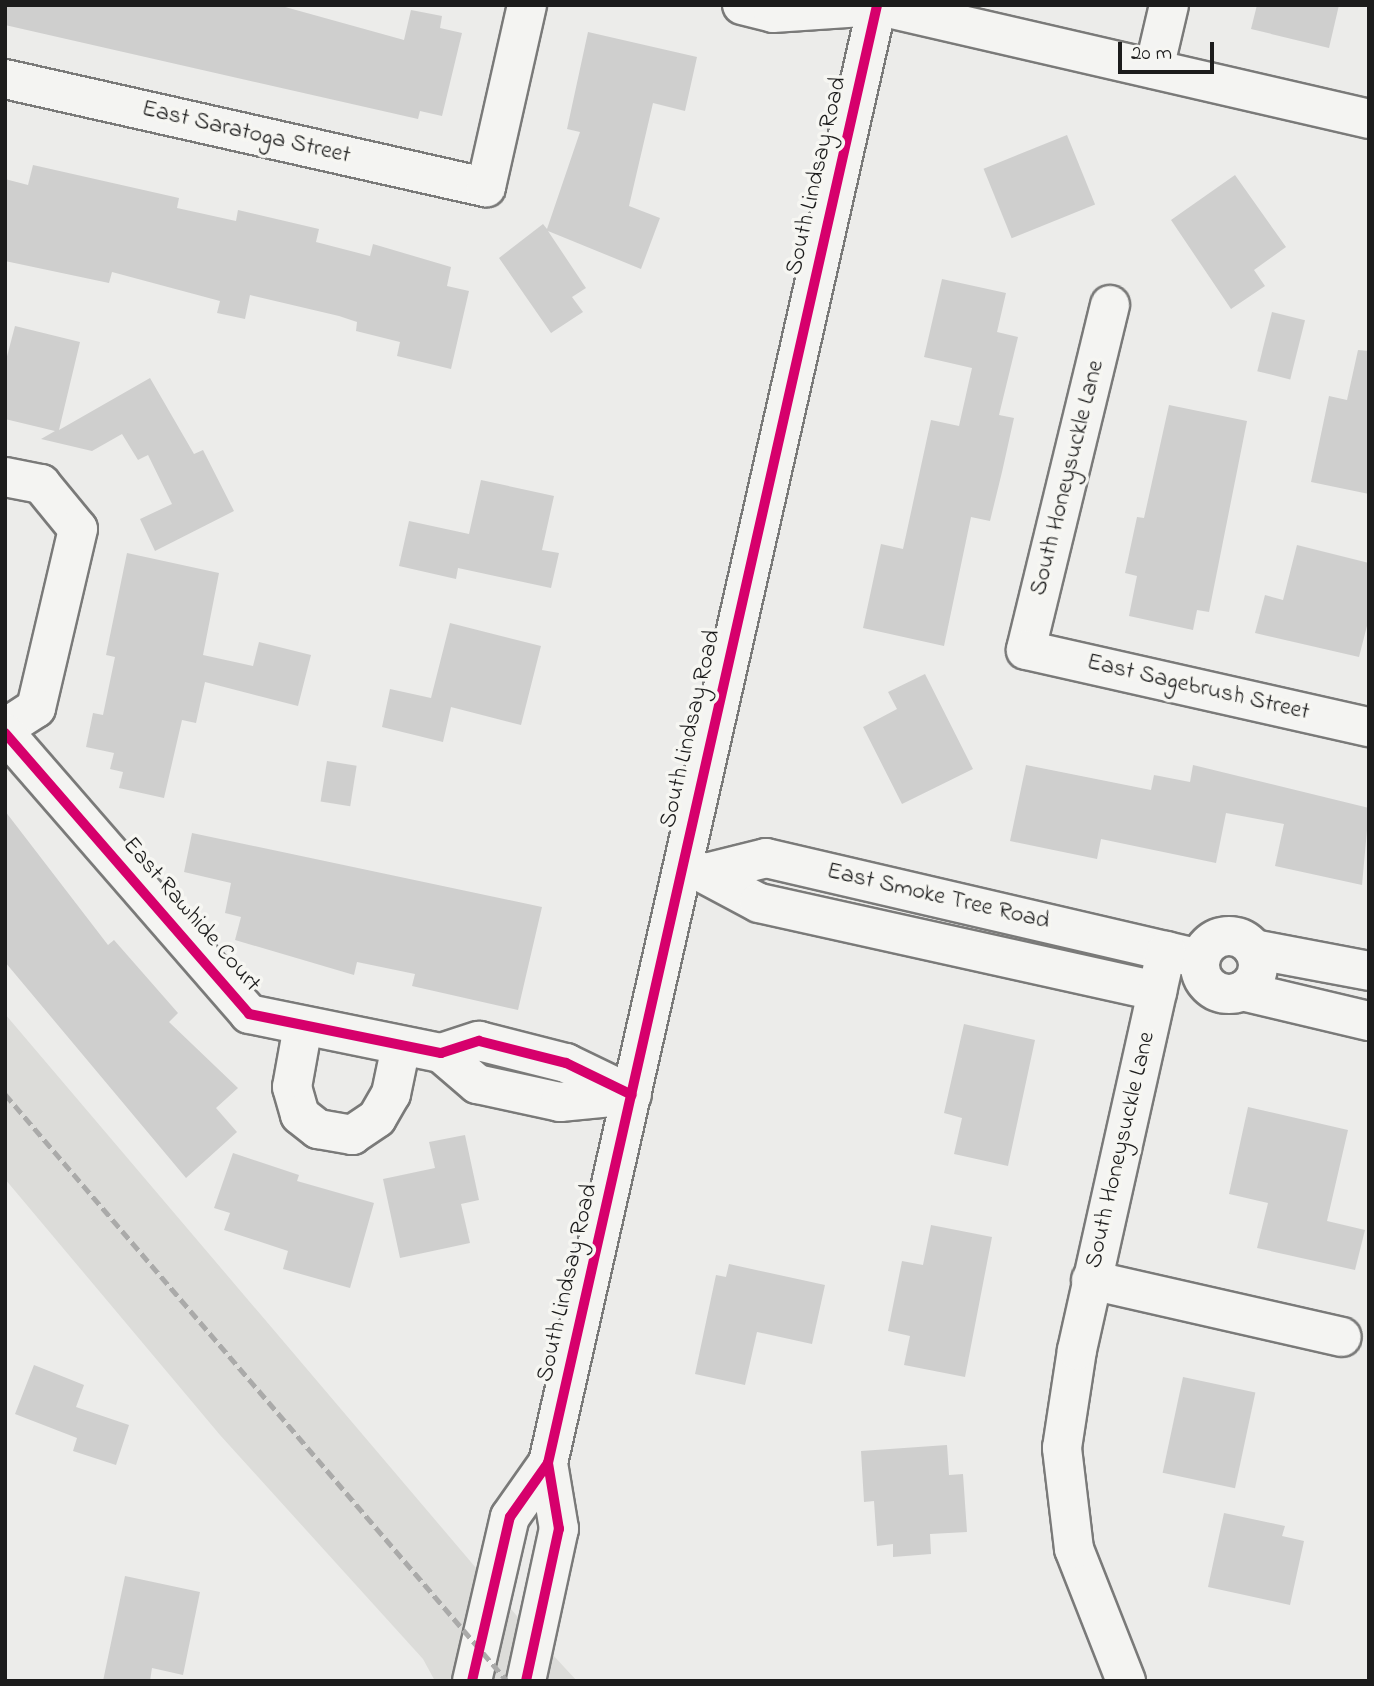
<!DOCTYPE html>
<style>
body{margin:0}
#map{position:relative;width:1374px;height:1686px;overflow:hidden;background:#ececea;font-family:"Indie Flower",sans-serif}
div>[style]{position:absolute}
.built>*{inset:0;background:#dcdcd9}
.building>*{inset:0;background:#cfcfce;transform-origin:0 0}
.roads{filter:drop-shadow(2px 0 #7a7a79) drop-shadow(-2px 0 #7a7a79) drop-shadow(0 2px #7a7a79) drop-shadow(0 -2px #7a7a79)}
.minor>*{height:38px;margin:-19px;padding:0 19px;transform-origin:19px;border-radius:19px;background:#f4f4f2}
.minor>.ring{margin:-19px;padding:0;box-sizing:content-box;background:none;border:38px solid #f4f4f2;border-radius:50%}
.major>*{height:38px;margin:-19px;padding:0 19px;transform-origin:19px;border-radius:19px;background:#f4f4f2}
.rail>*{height:5px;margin-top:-2.5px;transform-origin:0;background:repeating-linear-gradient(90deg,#aaaaa9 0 10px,transparent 0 15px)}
.cycleway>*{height:10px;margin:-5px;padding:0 5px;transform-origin:5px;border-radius:5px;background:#d6006c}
span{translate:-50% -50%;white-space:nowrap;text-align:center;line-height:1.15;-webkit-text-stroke:7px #f6f6f2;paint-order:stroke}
.street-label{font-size:24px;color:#1c1c1c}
.frame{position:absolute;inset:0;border:7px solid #1c1c1c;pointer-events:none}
.scale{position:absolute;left:1118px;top:42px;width:96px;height:32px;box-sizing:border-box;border:4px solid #1c1c1c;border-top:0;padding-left:9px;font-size:21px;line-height:24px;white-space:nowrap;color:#1c1c1c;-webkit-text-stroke:5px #f6f6f2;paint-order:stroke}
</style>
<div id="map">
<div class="built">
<i style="clip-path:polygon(5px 1014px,516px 1615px,577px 1681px,435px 1681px,423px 1659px,220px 1435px,5px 1179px)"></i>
</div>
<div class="building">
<i style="clip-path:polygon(5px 5px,278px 5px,404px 40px,411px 10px,442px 16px,440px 28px,462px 33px,442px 116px,420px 111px,418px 119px,5px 25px)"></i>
<i style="clip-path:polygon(1257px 5px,1339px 5px,1329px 48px,1251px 29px)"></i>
<i style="clip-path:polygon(588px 32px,697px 57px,685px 111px,653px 103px,629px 206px,660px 218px,641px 269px,548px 231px,586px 288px,572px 297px,583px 312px,551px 333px,499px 258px,543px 224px,547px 229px,580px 132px,567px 129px)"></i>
<i style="left:1067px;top:135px;width:75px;height:90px;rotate:68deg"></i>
<i style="clip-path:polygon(33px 165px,179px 198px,177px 208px,236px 221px,238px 210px,319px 229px,316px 242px,370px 256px,373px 244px,451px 267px,447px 286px,469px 291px,451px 369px,397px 356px,400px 342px,356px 331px,357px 322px,339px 316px,250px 295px,245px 319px,217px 313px,220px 301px,112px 272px,109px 283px,5px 261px,5px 179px,28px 185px)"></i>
<i style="clip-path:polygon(1235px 175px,1286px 247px,1254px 270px,1265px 286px,1231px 309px,1171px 220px)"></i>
<i style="clip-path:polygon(942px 279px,1006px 293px,997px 332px,1018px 337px,999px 415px,1014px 418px,1002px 472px,990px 521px,971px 517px,944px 646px,863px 628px,881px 544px,903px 549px,931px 420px,959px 426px,972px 368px,924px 357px)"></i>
<i style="left:1272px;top:312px;width:34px;height:61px;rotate:14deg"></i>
<i style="clip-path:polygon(15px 326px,80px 342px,59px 430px,150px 378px,194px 454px,203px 450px,234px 511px,155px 551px,140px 519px,172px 504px,148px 455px,138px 460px,122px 434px,92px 451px,41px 439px,55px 431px,5px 419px,5px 364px)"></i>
<i style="clip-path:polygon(1358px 350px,1369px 351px,1369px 494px,1311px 482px,1329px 396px,1347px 400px)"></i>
<i style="clip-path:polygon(1169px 405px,1247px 421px,1209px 612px,1197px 610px,1193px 630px,1129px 616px,1137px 576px,1125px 573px,1137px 517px,1144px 518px)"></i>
<i style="clip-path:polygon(481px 480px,554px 496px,542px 550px,559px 553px,551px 588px,458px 568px,456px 579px,399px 566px,409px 521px,469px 534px)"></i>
<i style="clip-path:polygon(1297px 545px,1369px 563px,1369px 618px,1359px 657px,1255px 633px,1265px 595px,1283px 600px)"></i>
<i style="clip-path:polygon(127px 553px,219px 573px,203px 655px,253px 666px,259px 642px,311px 655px,298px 706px,205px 682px,196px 723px,182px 720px,164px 798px,119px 788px,123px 772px,110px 769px,114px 753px,86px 747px,93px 713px,103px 715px,115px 657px,106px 655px)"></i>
<i style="clip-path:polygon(450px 623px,541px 646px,521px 725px,451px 707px,443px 742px,382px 727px,390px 689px,431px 698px)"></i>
<i style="clip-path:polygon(925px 674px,973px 769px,902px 804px,863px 727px,897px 709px,888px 692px)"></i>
<i style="left:327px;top:761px;width:30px;height:41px;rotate:9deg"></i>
<i style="clip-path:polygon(1026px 765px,1151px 790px,1154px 775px,1190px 782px,1193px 765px,1369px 808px,1362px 885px,1275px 866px,1284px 824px,1226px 813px,1216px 863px,1101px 839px,1097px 859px,1010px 841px)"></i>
<i style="clip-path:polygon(5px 811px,108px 945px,114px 940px,178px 1013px,169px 1022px,238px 1088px,216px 1108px,237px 1132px,186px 1178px,5px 962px)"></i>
<i style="clip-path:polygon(192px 833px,542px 907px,518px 1010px,412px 986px,415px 974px,357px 962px,354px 975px,235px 940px,241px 917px,225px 913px,231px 883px,184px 872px)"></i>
<i style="clip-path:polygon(964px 1024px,1035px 1040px,1008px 1166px,954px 1154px,962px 1118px,944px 1113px)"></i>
<i style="clip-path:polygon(1248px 1107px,1348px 1130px,1327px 1221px,1365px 1230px,1355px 1270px,1257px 1248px,1268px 1203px,1229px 1194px)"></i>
<i style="clip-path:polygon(465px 1135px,479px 1200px,461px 1204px,470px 1243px,400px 1258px,383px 1179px,435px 1168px,429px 1142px)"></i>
<i style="clip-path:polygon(233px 1153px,299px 1175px,297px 1181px,374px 1203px,350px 1288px,283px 1269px,288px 1251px,224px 1230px,230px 1213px,214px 1208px)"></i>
<i style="clip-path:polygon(931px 1225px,992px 1237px,965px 1377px,904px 1365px,910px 1336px,888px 1331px,902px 1261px,923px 1265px)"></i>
<i style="clip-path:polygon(729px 1264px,825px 1285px,812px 1344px,757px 1332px,745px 1385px,695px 1374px,716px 1275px,726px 1277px)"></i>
<i style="clip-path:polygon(34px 1365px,84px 1385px,76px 1407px,129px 1425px,116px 1465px,73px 1451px,77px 1438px,15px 1414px)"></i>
<i style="left:1183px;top:1377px;width:74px;height:98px;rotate:12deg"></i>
<i style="clip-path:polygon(947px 1445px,949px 1475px,963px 1474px,967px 1532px,930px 1534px,931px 1554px,893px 1557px,893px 1544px,877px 1546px,874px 1501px,864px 1502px,861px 1451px)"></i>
<i style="clip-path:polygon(1224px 1513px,1285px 1526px,1282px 1536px,1304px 1541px,1290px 1605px,1208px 1587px)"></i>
<i style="clip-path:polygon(125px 1576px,200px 1592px,183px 1675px,152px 1668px,150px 1681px,103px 1681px)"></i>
</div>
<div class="roads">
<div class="minor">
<i style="left:742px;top:5px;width:32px;rotate:14deg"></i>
<i style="left:773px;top:13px;width:104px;rotate:-3.9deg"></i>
<i style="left:875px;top:5px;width:507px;rotate:12.99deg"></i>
<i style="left:1154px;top:69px;width:66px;rotate:-76.8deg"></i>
<i style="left:5px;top:79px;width:493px;rotate:12.7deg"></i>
<i style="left:486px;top:187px;width:187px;rotate:-77.3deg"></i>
<i style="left:1110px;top:305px;width:355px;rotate:103.7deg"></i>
<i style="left:1026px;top:650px;width:352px;rotate:12.7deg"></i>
<i style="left:5px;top:477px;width:37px;rotate:11deg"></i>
<i style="left:41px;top:484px;width:58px;rotate:50.6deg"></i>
<i style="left:78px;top:529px;width:184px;rotate:103.2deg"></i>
<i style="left:36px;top:708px;width:37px;rotate:147deg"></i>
<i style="left:5px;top:733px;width:372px;rotate:49deg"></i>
<i style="left:249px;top:1014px;width:196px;rotate:11.5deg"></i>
<i style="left:441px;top:1053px;width:40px;rotate:-18deg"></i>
<i style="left:479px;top:1041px;width:90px;rotate:14.2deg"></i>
<i style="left:566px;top:1063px;width:73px;rotate:25.9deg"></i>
<i style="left:695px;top:869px;width:72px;rotate:28deg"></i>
<i style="left:759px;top:903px;width:408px;rotate:12.5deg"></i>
<i style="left:710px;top:872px;width:58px;rotate:-14deg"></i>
<i style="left:766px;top:858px;width:446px;rotate:13.1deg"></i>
<i class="ring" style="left:1200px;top:936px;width:20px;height:20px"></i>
<i style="left:1253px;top:949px;width:118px;rotate:10.7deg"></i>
<i style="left:1242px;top:991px;width:130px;rotate:13.3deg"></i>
<i style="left:303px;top:1026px;width:62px;rotate:100.2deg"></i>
<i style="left:292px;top:1087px;width:29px;rotate:74deg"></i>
<i style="left:300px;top:1115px;width:23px;rotate:38deg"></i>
<i style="left:318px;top:1129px;width:35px;rotate:10deg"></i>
<i style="left:352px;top:1135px;width:30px;rotate:-34deg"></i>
<i style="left:377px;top:1118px;width:28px;rotate:-60deg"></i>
<i style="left:391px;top:1094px;width:49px;rotate:-78.2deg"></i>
<i style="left:441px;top:1053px;width:48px;rotate:40.7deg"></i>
<i style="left:477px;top:1084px;width:85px;rotate:12.2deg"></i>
<i style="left:560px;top:1102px;width:72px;rotate:-5.6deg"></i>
<i style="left:1091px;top:1280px;width:257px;rotate:12.8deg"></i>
<i style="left:1126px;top:1681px;width:142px;rotate:-111.5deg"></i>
<i style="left:1074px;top:1549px;width:102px;rotate:-96.8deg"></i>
<i style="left:1062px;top:1448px;width:99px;rotate:-81.3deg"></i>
<i style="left:1077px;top:1350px;width:409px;rotate:-77.4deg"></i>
</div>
<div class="major">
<i style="left:472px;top:1681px;width:168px;rotate:-77deg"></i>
<i style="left:510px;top:1517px;width:66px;rotate:-54.9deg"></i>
<i style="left:526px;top:1681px;width:156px;rotate:-77.8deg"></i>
<i style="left:559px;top:1529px;width:67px;rotate:-99.5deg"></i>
<i style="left:548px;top:1463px;width:1495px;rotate:-77.28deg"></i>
</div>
</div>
<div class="rail">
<i style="left:5px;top:1094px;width:772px;rotate:49.46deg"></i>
</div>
<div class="cycleway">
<i style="left:5px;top:733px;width:372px;rotate:49deg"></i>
<i style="left:249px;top:1014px;width:196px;rotate:11.5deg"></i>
<i style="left:441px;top:1053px;width:40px;rotate:-18deg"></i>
<i style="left:479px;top:1041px;width:90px;rotate:14.2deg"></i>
<i style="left:566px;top:1063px;width:73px;rotate:25.9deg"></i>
<i style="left:472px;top:1681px;width:168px;rotate:-77deg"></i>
<i style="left:510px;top:1517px;width:66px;rotate:-54.9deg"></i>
<i style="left:526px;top:1681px;width:156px;rotate:-77.8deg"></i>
<i style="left:559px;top:1529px;width:67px;rotate:-99.5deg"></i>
<i style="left:548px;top:1463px;width:1495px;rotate:-77.28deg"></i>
</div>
<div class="street-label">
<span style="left:246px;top:133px;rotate:13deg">East Saratoga Street</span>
<span style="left:817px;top:176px;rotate:-77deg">South Lindsay Road</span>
<span style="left:1068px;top:478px;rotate:-76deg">South Honeysuckle Lane</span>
<span style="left:1198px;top:688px;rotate:13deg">East Sagebrush Street</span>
<span style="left:691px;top:729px;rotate:-77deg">South Lindsay Road</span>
<span style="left:938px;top:897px;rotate:13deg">East Smoke Tree Road</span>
<span style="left:191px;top:915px;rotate:49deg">East Rawhide Court</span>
<span style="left:1121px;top:1150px;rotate:-77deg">South Honeysuckle Lane</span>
<span style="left:568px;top:1283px;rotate:-77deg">South Lindsay Road</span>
</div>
<div class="frame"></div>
<div class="scale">20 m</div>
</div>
